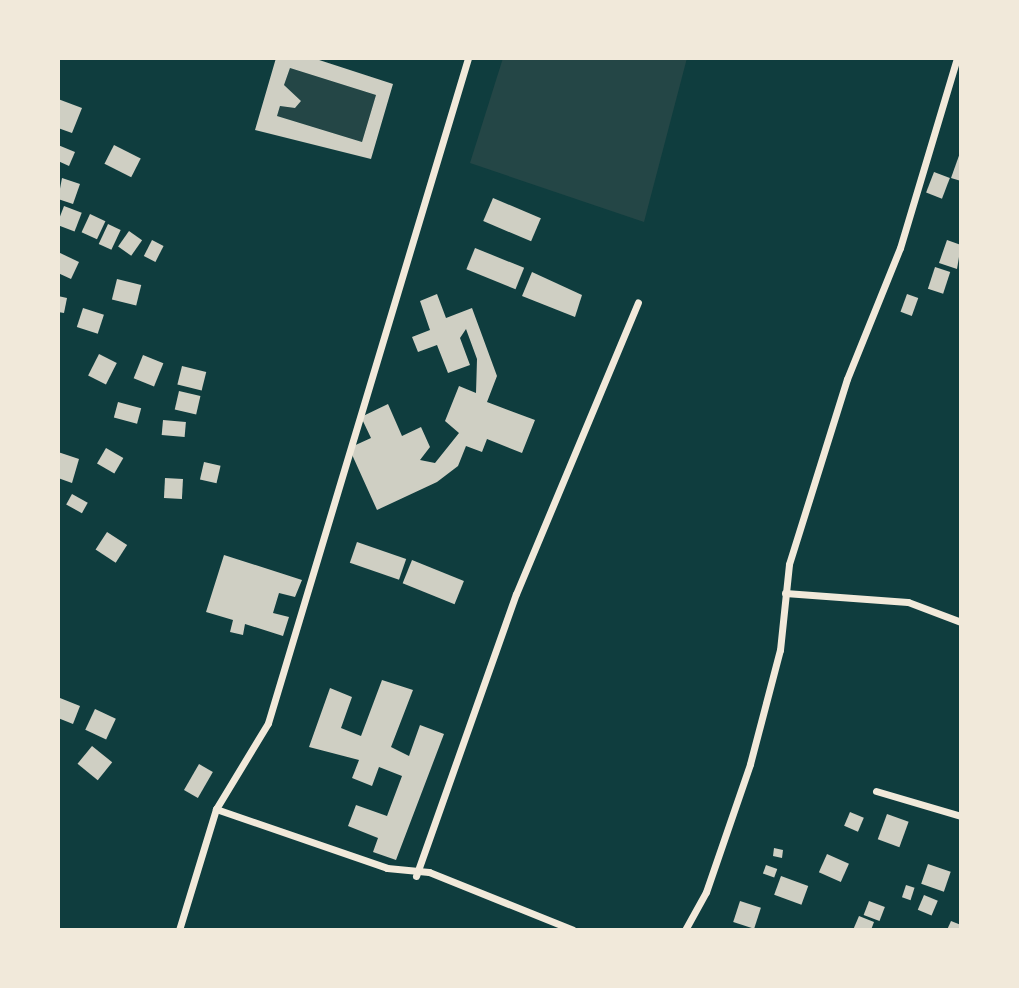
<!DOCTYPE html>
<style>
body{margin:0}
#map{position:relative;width:1019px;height:988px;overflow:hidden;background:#0f3d3e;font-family:"IBM Plex Sans",sans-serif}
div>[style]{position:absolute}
.green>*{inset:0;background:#244646}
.building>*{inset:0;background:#cfcfc3;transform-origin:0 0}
.minor>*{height:7px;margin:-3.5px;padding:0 3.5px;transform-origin:3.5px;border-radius:3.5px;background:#f1e9da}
span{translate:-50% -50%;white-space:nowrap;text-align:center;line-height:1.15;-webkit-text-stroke:6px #f1e9da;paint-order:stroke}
.frame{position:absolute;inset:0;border:60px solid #f1e9da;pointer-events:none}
</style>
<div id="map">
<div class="green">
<i style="clip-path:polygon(503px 58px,687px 58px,644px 222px,470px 163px)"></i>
<i style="clip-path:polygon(290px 68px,376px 95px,362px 142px,277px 116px,280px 106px,295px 108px,301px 101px,284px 85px)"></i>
</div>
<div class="building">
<i style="clip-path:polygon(evenodd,276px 58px,313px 58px,393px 84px,371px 159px,255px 130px,276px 58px,290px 68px,376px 95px,362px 142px,277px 116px,280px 106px,295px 108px,301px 101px,284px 85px,290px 68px)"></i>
<i style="clip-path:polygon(58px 99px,82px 108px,72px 133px,58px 128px)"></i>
<i style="clip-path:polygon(58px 145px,75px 152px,69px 166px,58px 161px)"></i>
<i style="left:114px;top:145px;width:30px;height:21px;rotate:27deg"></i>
<i style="clip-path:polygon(961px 150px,961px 181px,951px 178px)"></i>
<i style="left:934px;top:172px;width:17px;height:22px;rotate:21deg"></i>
<i style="clip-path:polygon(62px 178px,80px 184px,73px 204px,58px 199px)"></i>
<i style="left:493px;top:198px;width:52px;height:25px;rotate:23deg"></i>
<i style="left:64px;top:206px;width:19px;height:20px;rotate:21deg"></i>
<i style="left:90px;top:214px;width:17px;height:20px;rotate:25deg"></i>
<i style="left:108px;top:224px;width:14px;height:22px;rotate:25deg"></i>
<i style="left:129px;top:231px;width:16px;height:19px;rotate:35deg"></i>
<i style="left:152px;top:240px;width:13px;height:18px;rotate:27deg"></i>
<i style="clip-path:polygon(947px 240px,961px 245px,957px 269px,939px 263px)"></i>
<i style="left:475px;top:248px;width:53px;height:23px;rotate:22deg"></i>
<i style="clip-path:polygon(58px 252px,79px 262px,71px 279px,58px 273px)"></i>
<i style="left:935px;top:267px;width:16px;height:23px;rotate:18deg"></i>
<i style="clip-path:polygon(532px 272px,582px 295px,575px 317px,522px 296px)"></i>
<i style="left:117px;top:279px;width:25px;height:21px;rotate:14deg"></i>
<i style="clip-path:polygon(437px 294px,446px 318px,472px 308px,497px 376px,487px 402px,535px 420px,522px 453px,487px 439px,482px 452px,466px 446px,458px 466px,437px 482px,377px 510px,349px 448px,371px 438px,361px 417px,388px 404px,402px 436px,421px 427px,430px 447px,420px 460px,435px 463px,459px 433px,445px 421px,459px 386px,476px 393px,477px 359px,466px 329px,460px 338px,470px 365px,448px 373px,437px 345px,418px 352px,412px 337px,430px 330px,420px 301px)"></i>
<i style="left:907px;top:294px;width:12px;height:19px;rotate:20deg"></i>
<i style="clip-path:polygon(58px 296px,67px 298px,64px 313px,58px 312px)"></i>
<i style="left:83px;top:308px;width:22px;height:20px;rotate:18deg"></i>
<i style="left:99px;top:354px;width:20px;height:24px;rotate:27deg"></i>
<i style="left:143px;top:355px;width:22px;height:25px;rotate:22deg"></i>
<i style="left:182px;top:366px;width:25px;height:19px;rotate:14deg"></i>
<i style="left:179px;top:391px;width:22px;height:19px;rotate:13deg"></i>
<i style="left:118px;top:402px;width:24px;height:16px;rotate:15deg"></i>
<i style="left:163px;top:420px;width:23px;height:15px;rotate:5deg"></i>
<i style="left:106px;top:448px;width:20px;height:18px;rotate:30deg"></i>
<i style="clip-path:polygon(58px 452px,79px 459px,72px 483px,58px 478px)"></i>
<i style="left:204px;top:462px;width:17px;height:18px;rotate:13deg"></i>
<i style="left:165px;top:478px;width:18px;height:20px;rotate:3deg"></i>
<i style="left:72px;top:494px;width:18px;height:12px;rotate:29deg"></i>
<i style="left:107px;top:532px;width:24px;height:21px;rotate:33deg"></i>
<i style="left:357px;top:542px;width:52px;height:22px;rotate:19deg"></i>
<i style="clip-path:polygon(224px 555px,302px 580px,295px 597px,279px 593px,273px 613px,289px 617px,283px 636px,245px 624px,243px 635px,230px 632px,233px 620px,206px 612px)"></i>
<i style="left:412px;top:560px;width:56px;height:25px;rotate:22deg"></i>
<i style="clip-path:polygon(382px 680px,413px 690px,391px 747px,409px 756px,420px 725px,444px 734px,396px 860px,373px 852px,378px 838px,348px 826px,356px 805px,387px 816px,402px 776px,379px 767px,372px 786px,352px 778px,359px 760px,309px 747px,330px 688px,352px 697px,341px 728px,361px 736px)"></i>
<i style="clip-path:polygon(60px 698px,80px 706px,73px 724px,58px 718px)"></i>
<i style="left:95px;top:709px;width:23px;height:23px;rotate:25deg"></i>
<i style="left:92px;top:746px;width:26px;height:23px;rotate:39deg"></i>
<i style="left:199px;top:764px;width:16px;height:30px;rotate:30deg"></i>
<i style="left:850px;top:812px;width:15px;height:15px;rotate:23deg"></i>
<i style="left:887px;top:814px;width:23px;height:27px;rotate:20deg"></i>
<i style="clip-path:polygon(774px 848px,783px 850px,782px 858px,773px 856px)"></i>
<i style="left:827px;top:854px;width:24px;height:20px;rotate:24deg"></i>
<i style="left:928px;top:864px;width:24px;height:21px;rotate:19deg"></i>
<i style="left:766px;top:865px;width:12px;height:9px;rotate:20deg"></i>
<i style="left:781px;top:876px;width:29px;height:20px;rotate:20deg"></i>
<i style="left:906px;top:885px;width:9px;height:13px;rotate:18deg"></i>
<i style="left:924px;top:895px;width:15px;height:16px;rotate:23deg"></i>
<i style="left:740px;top:901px;width:22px;height:22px;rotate:18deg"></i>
<i style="left:869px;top:901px;width:17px;height:15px;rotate:21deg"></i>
<i style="clip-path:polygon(859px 916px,874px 922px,871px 930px,853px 930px)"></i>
<i style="clip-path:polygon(951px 921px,961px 925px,961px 930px,947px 930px)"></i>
</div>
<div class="minor">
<i style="left:785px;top:593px;width:123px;rotate:4.2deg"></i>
<i style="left:908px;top:602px;width:57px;rotate:20.7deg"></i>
<i style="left:876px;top:791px;width:89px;rotate:16.4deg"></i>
<i style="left:216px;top:809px;width:181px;rotate:19deg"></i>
<i style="left:387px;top:868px;width:42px;rotate:5.4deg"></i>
<i style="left:429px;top:872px;width:155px;rotate:21.9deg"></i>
<i style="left:416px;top:876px;width:299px;rotate:-70.5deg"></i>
<i style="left:516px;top:594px;width:316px;rotate:-67.3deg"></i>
<i style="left:179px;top:930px;width:127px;rotate:-73deg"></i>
<i style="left:216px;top:809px;width:100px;rotate:-58.8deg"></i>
<i style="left:268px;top:723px;width:694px;rotate:-73.26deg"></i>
<i style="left:685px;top:930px;width:43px;rotate:-61.1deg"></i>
<i style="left:706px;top:892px;width:135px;rotate:-71deg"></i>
<i style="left:750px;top:764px;width:118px;rotate:-75.3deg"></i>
<i style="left:780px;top:650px;width:86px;rotate:-84deg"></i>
<i style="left:789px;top:564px;width:194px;rotate:-72.6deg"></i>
<i style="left:847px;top:379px;width:141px;rotate:-68deg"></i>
<i style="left:900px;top:248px;width:198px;rotate:-73.3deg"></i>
</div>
<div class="frame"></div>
</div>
